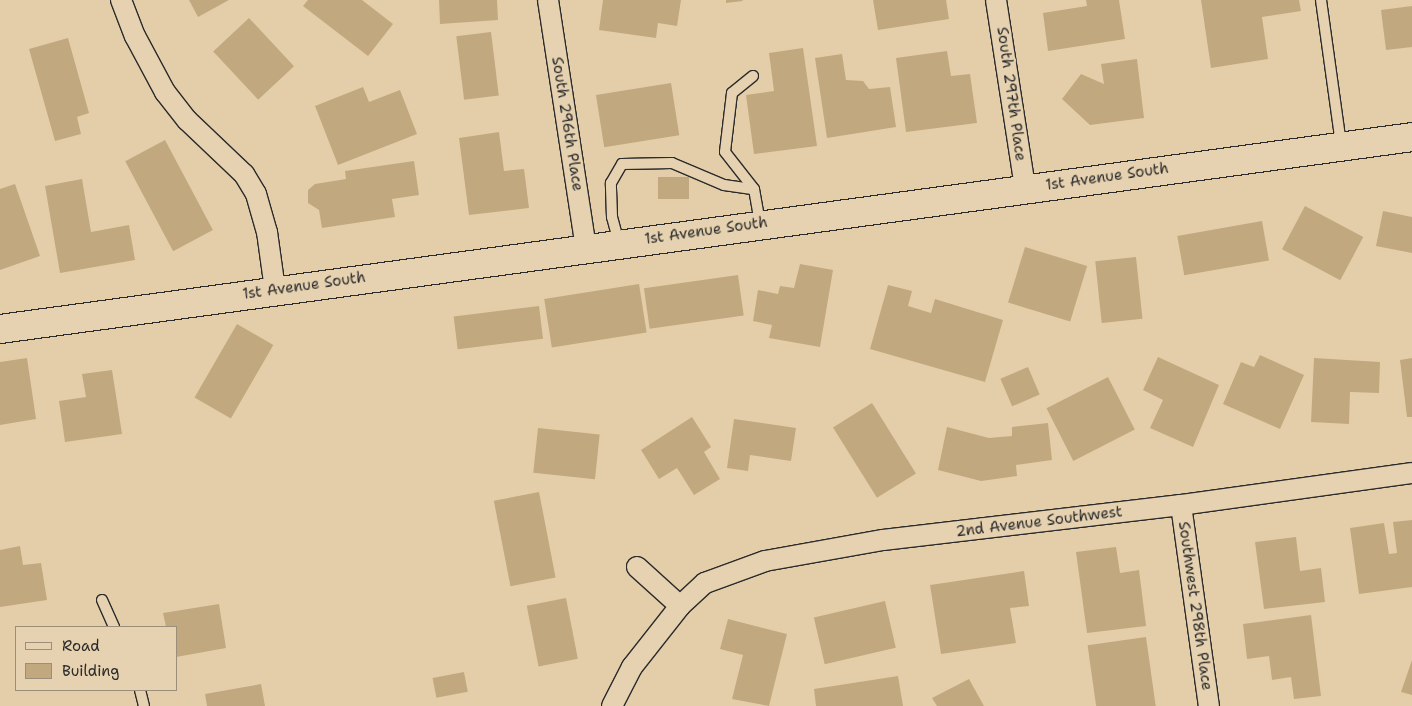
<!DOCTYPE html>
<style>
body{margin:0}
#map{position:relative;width:1412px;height:706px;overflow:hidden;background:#e4cea9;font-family:"Shantell Sans",sans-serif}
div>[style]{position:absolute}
.building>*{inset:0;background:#c2a87f;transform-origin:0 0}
.roads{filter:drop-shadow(1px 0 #2b2b2b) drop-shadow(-1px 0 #2b2b2b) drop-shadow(0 1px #2b2b2b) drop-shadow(0 -1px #2b2b2b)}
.lane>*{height:10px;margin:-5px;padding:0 5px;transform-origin:5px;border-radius:5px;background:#e6d2b0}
.street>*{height:20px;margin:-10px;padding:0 10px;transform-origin:10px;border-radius:10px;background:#e6d2b0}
.secondary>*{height:28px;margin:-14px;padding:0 14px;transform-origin:14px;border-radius:14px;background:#e6d2b0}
span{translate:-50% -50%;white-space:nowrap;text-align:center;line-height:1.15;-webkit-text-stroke:4.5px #e6d2b0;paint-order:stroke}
.street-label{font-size:15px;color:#2b2b2b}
.legend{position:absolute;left:15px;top:626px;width:162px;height:65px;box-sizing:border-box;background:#e6d2b0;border:1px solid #9b8f7b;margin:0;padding:6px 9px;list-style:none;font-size:15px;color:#2b2b2b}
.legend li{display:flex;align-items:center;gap:10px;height:25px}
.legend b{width:25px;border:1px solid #9b8f7b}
</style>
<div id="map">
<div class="building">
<i style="clip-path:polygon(189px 0,229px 0,198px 17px)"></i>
<i style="clip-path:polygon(308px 0,362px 0,393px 24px,368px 56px,303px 6px)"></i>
<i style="clip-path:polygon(439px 0,497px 0,498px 20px,440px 24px)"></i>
<i style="clip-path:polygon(603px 0,681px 0,677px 26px,658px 23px,656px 38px,599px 30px)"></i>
<i style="clip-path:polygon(726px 0,742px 0,743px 1px,726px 3px)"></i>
<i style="clip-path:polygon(873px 0,946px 0,949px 19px,878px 30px)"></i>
<i style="clip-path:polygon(1086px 0,1119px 0,1125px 39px,1048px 51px,1043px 13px,1087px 6px)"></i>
<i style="clip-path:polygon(1201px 0,1299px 0,1301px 11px,1262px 17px,1268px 59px,1211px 68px)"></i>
<i style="clip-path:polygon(1412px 6px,1412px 47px,1386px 50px,1381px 10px)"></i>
<i style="left:249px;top:18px;width:66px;height:49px;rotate:47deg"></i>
<i style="left:491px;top:32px;width:64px;height:35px;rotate:83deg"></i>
<i style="clip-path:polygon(68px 38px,89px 113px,77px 117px,81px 134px,55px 141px,29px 49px)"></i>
<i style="clip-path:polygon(803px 48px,817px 146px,754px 154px,746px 95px,774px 91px,769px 53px)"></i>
<i style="clip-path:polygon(947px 51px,951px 76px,970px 74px,977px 123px,906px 132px,896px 58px)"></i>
<i style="clip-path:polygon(842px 54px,846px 80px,863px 81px,869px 89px,890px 87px,896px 127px,827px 138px,815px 58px)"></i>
<i style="clip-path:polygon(1137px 59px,1144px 118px,1090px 125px,1062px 99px,1081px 74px,1104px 84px,1101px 64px)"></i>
<i style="left:671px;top:83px;width:53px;height:76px;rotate:81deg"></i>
<i style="clip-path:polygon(363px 87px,369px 102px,400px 90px,417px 134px,338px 165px,315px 106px)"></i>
<i style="clip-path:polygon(499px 132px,504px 171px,524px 169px,529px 208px,469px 215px,459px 138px)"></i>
<i style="left:165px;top:140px;width:102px;height:45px;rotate:62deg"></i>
<i style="clip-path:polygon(414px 161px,419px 195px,392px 199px,395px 217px,322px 228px,319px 210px,308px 203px,308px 190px,315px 184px,346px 179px,345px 171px)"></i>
<i style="left:658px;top:177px;width:31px;height:22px"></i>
<i style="clip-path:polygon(82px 179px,91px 232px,129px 225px,135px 260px,60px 273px,45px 186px)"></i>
<i style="clip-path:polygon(15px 184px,40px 256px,0 270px,0 189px)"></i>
<i style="left:1305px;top:206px;width:66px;height:49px;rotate:28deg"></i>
<i style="clip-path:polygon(1383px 211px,1412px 217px,1412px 253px,1376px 246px)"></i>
<i style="left:1262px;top:221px;width:40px;height:86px;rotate:80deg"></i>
<i style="left:1025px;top:247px;width:65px;height:58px;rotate:17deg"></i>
<i style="left:1136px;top:257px;width:62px;height:41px;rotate:84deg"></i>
<i style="clip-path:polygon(800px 264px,833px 270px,820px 347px,769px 338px,772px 325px,753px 321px,758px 290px,778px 294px,780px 286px,794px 288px)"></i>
<i style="left:738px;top:275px;width:41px;height:95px;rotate:82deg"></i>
<i style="left:639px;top:284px;width:49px;height:96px;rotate:81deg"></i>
<i style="clip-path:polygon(888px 285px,912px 291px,908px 306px,931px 313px,935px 299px,1003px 320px,985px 382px,870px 349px)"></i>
<i style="left:539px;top:306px;width:33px;height:86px;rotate:83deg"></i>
<i style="left:237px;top:324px;width:42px;height:85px;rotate:30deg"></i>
<i style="clip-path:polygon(1260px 355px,1304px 375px,1280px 429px,1223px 404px,1241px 362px,1254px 367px)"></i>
<i style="clip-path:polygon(1158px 357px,1219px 385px,1193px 447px,1150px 428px,1163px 400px,1143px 390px)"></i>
<i style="clip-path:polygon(27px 358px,36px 419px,0 425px,0 362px)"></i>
<i style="clip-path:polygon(1314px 358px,1380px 362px,1379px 393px,1350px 392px,1349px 424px,1311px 422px)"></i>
<i style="clip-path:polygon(1412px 358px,1412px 417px,1407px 417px,1400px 360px)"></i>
<i style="left:1028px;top:367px;width:30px;height:30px;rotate:67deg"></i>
<i style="clip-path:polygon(112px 370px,122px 434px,65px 442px,59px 401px,86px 397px,82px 374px)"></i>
<i style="left:1108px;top:377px;width:59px;height:69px;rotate:63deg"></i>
<i style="left:872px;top:403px;width:83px;height:46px;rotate:58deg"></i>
<i style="clip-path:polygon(692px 417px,711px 447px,704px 452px,720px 479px,694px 495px,677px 468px,659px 479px,641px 450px)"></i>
<i style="clip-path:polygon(734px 419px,796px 428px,791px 461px,750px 455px,748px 471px,727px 468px)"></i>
<i style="clip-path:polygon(1048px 423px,1052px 460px,1016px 465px,1017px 476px,981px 481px,938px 470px,947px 427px,989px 438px,1012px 436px,1012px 427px)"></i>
<i style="left:538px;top:428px;width:62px;height:45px;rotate:6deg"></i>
<i style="left:539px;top:492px;width:87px;height:46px;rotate:79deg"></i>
<i style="clip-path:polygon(1412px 520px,1412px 587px,1359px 594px,1350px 528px,1384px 523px,1389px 554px,1397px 553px,1393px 522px)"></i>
<i style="clip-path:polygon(1296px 537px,1300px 571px,1321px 568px,1325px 602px,1264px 609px,1255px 542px)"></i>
<i style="clip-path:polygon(20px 546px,23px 565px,41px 563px,47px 600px,0 607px,0 550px)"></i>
<i style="clip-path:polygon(1116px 547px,1120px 573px,1139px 570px,1146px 626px,1087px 633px,1076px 552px)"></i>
<i style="clip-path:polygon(1024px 571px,1029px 606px,1010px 608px,1016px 643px,941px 654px,930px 585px)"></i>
<i style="left:566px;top:598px;width:62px;height:40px;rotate:79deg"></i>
<i style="left:885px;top:601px;width:48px;height:73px;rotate:77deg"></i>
<i style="clip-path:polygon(219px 604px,226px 648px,176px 657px,176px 627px,166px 627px,163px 613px)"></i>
<i style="clip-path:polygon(1311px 615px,1321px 696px,1294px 699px,1291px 677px,1272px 680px,1269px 656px,1247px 659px,1243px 624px)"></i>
<i style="clip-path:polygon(728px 619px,787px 634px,769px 706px,732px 699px,743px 655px,720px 649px)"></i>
<i style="left:1146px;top:637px;width:70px;height:59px;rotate:82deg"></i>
<i style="clip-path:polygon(1412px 660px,1412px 695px,1401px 692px)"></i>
<i style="left:464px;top:672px;width:20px;height:32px;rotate:79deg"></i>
<i style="clip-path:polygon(898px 676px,903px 706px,816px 706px,814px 689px)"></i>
<i style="clip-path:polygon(969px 679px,984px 706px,937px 706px,932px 698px)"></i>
<i style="clip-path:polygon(261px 684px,265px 706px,207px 706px,205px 694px)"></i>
</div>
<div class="roads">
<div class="lane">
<i style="left:1321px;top:0;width:146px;rotate:82.1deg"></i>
<i style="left:753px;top:76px;width:27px;rotate:141deg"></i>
<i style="left:732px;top:93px;width:59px;rotate:96.8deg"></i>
<i style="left:725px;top:152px;width:47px;rotate:51.9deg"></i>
<i style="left:754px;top:189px;width:36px;rotate:80deg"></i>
<i style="left:619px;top:243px;width:27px;rotate:-105deg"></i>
<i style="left:612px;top:217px;width:34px;rotate:-92deg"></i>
<i style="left:611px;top:183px;width:22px;rotate:-60deg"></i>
<i style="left:622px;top:164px;width:50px;rotate:-1.1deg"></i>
<i style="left:672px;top:163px;width:56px;rotate:22.9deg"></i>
<i style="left:724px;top:185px;width:30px;rotate:8deg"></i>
<i style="left:102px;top:600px;width:30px;rotate:66deg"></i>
<i style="left:140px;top:690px;width:16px;rotate:76deg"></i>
</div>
<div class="street">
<i style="left:121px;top:0;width:39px;rotate:69deg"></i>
<i style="left:135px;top:36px;width:64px;rotate:61.8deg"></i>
<i style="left:165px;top:92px;width:36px;rotate:52deg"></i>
<i style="left:187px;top:120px;width:79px;rotate:43.5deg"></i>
<i style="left:244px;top:174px;width:23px;rotate:59deg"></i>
<i style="left:256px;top:194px;width:40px;rotate:74deg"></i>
<i style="left:267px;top:232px;width:59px;rotate:82.1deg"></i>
<i style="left:548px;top:0;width:250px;rotate:81.3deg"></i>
<i style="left:996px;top:0;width:190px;rotate:81.2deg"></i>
<i style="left:1181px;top:505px;width:203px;rotate:82.1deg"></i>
<i style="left:637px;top:567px;width:58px;rotate:42.2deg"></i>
<i style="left:612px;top:706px;width:44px;rotate:-62.9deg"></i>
<i style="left:632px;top:667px;width:78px;rotate:-51.8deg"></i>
<i style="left:680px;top:606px;width:34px;rotate:-43deg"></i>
<i style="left:705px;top:583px;width:64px;rotate:-20.1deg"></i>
<i style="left:765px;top:561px;width:120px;rotate:-10.1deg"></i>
<i style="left:883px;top:540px;width:300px;rotate:-6.7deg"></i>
<i style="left:1181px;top:505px;width:233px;rotate:-7.9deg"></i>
</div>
<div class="secondary">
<i style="left:0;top:329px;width:1425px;rotate:-7.74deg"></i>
</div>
</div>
<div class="street-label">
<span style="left:1011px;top:94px;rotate:82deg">South 297th Place</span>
<span style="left:567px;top:124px;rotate:81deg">South 296th Place</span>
<span style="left:1107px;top:177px;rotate:-8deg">1st Avenue South</span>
<span style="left:706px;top:231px;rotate:-8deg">1st Avenue South</span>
<span style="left:304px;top:286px;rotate:-8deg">1st Avenue South</span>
<span style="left:1039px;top:522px;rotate:-7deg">2nd Avenue Southwest</span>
<span style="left:1195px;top:606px;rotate:82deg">Southwest 298th Place</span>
</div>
<ul class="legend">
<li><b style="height:6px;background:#e6d2b0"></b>Road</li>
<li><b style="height:14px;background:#c2a87f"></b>Building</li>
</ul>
</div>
